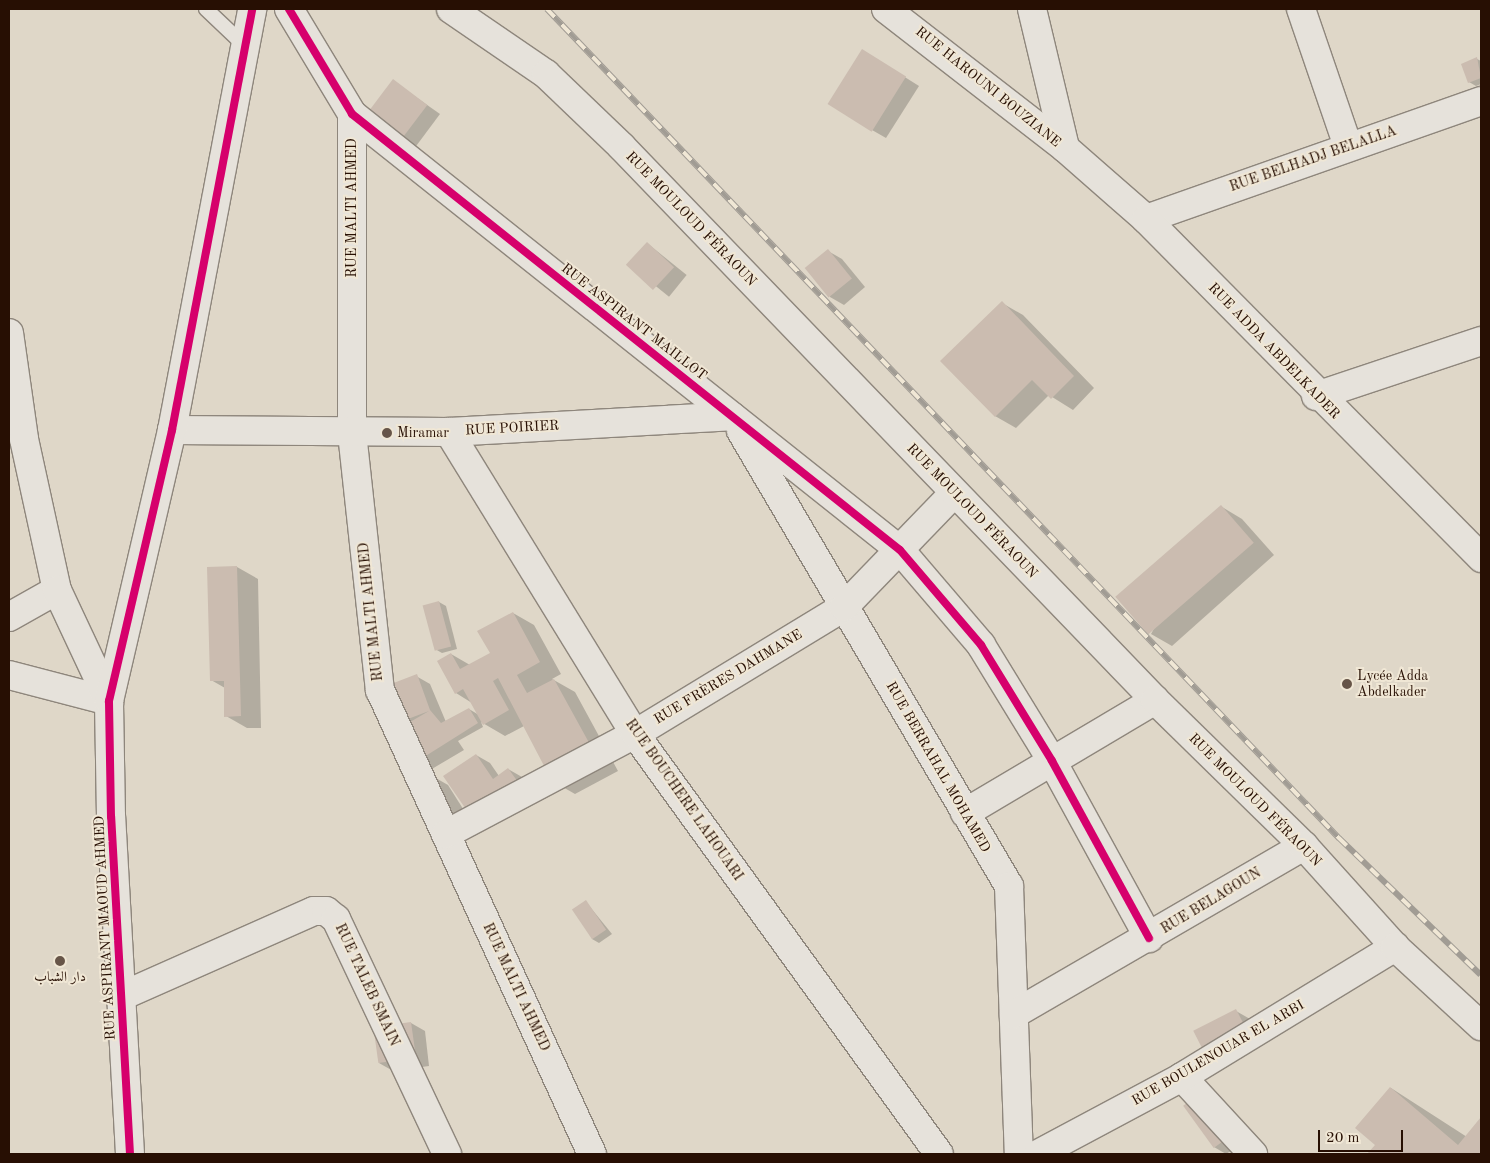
<!DOCTYPE html>
<meta charset="utf-8">
<style>
body{margin:0}
#map{position:relative;width:1490px;height:1163px;overflow:hidden;background:#dfd7c8;font-family:"Old Standard TT",Amiri,serif}
div>[style]{position:absolute}
.shadow>*{inset:0;background:#0003;transform-origin:0 0}
.building>*{inset:0;background:#cbbcb0;transform-origin:0 0}
.roads{filter:drop-shadow(1px 0 #8e867c) drop-shadow(-1px 0 #8e867c) drop-shadow(0 1px #8e867c) drop-shadow(0 -1px #8e867c)}
.service>*{height:14px;margin:-7px;padding:0 7px;transform-origin:7px;border-radius:7px;background:#e6e2db}
.minor>*{height:28px;margin:-14px;padding:0 14px;transform-origin:14px;border-radius:14px;background:#e6e2db}
.tertiary>*{height:28px;margin:-14px;padding:0 14px;transform-origin:14px;border-radius:14px;background:#e6e2db}
.secondary>*{height:28px;margin:-14px;padding:0 14px;transform-origin:14px;border-radius:14px;background:#e6e2db}
.rail>*{height:5.5px;margin-top:-2.75px;transform-origin:0;background:repeating-linear-gradient(90deg,#f0e7d5 0 11px,#a19c94 0 22px);box-sizing:border-box;border-block:1px solid #a19c94}
.cycleway>*{height:8px;margin:-4px;padding:0 4px;transform-origin:4px;border-radius:4px;background:#d6006c}
.dots>*{width:14px;height:14px;translate:-50% -50%;box-sizing:border-box;border:2px solid #f0e7d5;border-radius:50%}
span{translate:-50% -50%;white-space:nowrap;text-align:center;line-height:1.15;-webkit-text-stroke:4px #f0e7d5;paint-order:stroke}
.street-label{font-size:14px;color:#270f03}
.poi-label{font-size:14px;color:#270f03}
.left{translate:0 -50%;text-align:left}
.frame{position:absolute;inset:0;border:10px solid #270f03;pointer-events:none}
.scale{position:absolute;left:1318px;top:1130px;width:85px;height:22px;box-sizing:border-box;border:2px solid #270f03;border-top:0;padding-left:6px;font-size:15px;line-height:18px;white-space:nowrap;color:#270f03;-webkit-text-stroke:4px #f0e7d5;paint-order:stroke}
</style>
<div id="map">
<div class="shadow">
<i style="clip-path:polygon(876px 59px,919px 86px,886px 138px,872px 130px)"></i>
<i style="clip-path:polygon(1477px 59px,1481px 61px,1481px 84px,1476px 86px,1469px 82px)"></i>
<i style="clip-path:polygon(393px 81px,440px 114px,402px 165px)"></i>
<i style="left:647px;top:243px;width:51px;height:28px;rotate:39deg"></i>
<i style="clip-path:polygon(828px 251px,842px 259px,865px 287px,844px 305px,830px 297px)"></i>
<i style="clip-path:polygon(1002px 303px,1023px 315px,1094px 388px,1073px 410px,1049px 395px,1016px 428px,995px 416px)"></i>
<i style="clip-path:polygon(1222px 507px,1242px 519px,1274px 555px,1172px 646px,1151px 634px)"></i>
<i style="clip-path:polygon(237px 567px,258px 579px,261px 728px,247px 728px,226px 716px,225px 688px,211px 680px)"></i>
<i style="clip-path:polygon(439px 602px,446px 606px,457px 649px,442px 653px,435px 649px)"></i>
<i style="clip-path:polygon(513px 613px,534px 625px,561px 674px,552px 679px,575px 692px,618px 771px,575px 794px,554px 782px,524px 726px,505px 736px,481px 722px,483px 727px,458px 741px,464px 750px,420px 776px,380px 689px,416px 676px,430px 684px,446px 722px,469px 709px,479px 715px,472px 703px,456px 693px,451px 654px,470px 665px,491px 654px)"></i>
<i style="clip-path:polygon(476px 755px,490px 763px,499px 776px,508px 769px,522px 777px,534px 793px,487px 825px)"></i>
<i style="clip-path:polygon(434px 777px,448px 785px,477px 831px,458px 842px)"></i>
<i style="clip-path:polygon(586px 902px,612px 934px,599px 943px,592px 939px)"></i>
<i style="clip-path:polygon(1236px 1011px,1250px 1019px,1263px 1042px,1210px 1056px)"></i>
<i style="clip-path:polygon(411px 1023px,425px 1031px,429px 1066px,393px 1071px,379px 1063px)"></i>
<i style="clip-path:polygon(1391px 1088px,1467px 1137px,1481px 1119px,1481px 1154px,1369px 1154px,1377px 1145px)"></i>
<i style="clip-path:polygon(1185px 1106px,1248px 1140px,1226px 1154px,1214px 1147px)"></i>
</div>
<div class="building">
<i style="left:862px;top:49px;width:52px;height:65px;rotate:32deg"></i>
<i style="clip-path:polygon(1477px 57px,1481px 78px,1468px 83px,1461px 64px)"></i>
<i style="left:393px;top:79px;width:43px;height:66px;rotate:37deg"></i>
<i style="left:647px;top:242px;width:37px;height:31px;rotate:43deg"></i>
<i style="left:828px;top:249px;width:38px;height:30px;rotate:51deg"></i>
<i style="clip-path:polygon(1002px 301px,1074px 376px,1051px 399px,1032px 380px,995px 417px,940px 361px)"></i>
<i style="left:1221px;top:505px;width:50px;height:140px;rotate:49deg"></i>
<i style="clip-path:polygon(237px 566px,241px 716px,224px 717px,224px 681px,210px 681px,207px 567px)"></i>
<i style="left:439px;top:601px;width:47px;height:17px;rotate:75deg"></i>
<i style="clip-path:polygon(513px 612px,540px 662px,517px 675px,527px 693px,554px 679px,598px 759px,553px 783px,498px 678px,493px 681px,509px 710px,483px 725px,463px 689px,455px 694px,437px 661px,451px 653px,460px 669px,490px 653px,477px 631px)"></i>
<i style="clip-path:polygon(417px 674px,430px 710px,441px 723px,469px 708px,478px 723px,405px 769px,386px 736px,429px 711px,392px 725px,378px 689px)"></i>
<i style="clip-path:polygon(476px 754px,493px 779px,508px 768px,520px 785px,472px 818px,443px 776px)"></i>
<i style="left:586px;top:900px;width:36px;height:17px;rotate:56deg"></i>
<i style="left:1236px;top:1009px;width:28px;height:48px;rotate:63deg"></i>
<i style="left:411px;top:1022px;width:36px;height:38px;rotate:82deg"></i>
<i style="clip-path:polygon(1390px 1087px,1458px 1145px,1481px 1117px,1481px 1154px,1367px 1154px,1375px 1145px,1355px 1128px)"></i>
<i style="left:1205px;top:1090px;width:52px;height:27px;rotate:54deg"></i>
</div>
<div class="roads">
<div class="service">
<i style="left:206px;top:9px;width:54px;rotate:43.5deg"></i>
</div>
<div class="minor">
<i style="left:289px;top:9px;width:122px;rotate:59deg"></i>
<i style="left:352px;top:114px;width:700px;rotate:38.51deg"></i>
<i style="left:900px;top:550px;width:125px;rotate:49.5deg"></i>
<i style="left:981px;top:645px;width:136px;rotate:58.5deg"></i>
<i style="left:1052px;top:761px;width:202px;rotate:61.3deg"></i>
<i style="left:1032px;top:9px;width:143px;rotate:76.6deg"></i>
<i style="left:1301px;top:9px;width:145px;rotate:71.1deg"></i>
<i style="left:352px;top:114px;width:319px;rotate:90deg"></i>
<i style="left:352px;top:433px;width:259px;rotate:83.8deg"></i>
<i style="left:380px;top:690px;width:510px;rotate:65.44deg"></i>
<i style="left:1146px;top:219px;width:355px;rotate:-19.4deg"></i>
<i style="left:1316px;top:396px;width:174px;rotate:-18.4deg"></i>
<i style="left:172px;top:430px;width:277px;rotate:0.4deg"></i>
<i style="left:449px;top:432px;width:283px;rotate:-3.2deg"></i>
<i style="left:741px;top:431px;width:528px;rotate:59.5deg"></i>
<i style="left:1009px;top:886px;width:268px;rotate:87.9deg"></i>
<i style="left:449px;top:432px;width:355px;rotate:58.4deg"></i>
<i style="left:635px;top:734px;width:518px;rotate:54.1deg"></i>
<i style="left:9px;top:617px;width:55px;rotate:-29.4deg"></i>
<i style="left:9px;top:675px;width:103px;rotate:14.6deg"></i>
<i style="left:965px;top:813px;width:221px;rotate:-30.7deg"></i>
<i style="left:446px;top:834px;width:214px;rotate:-27.9deg"></i>
<i style="left:635px;top:734px;width:245px;rotate:-31.3deg"></i>
<i style="left:844px;top:607px;width:158px;rotate:-46deg"></i>
<i style="left:122px;top:996px;width:210px;rotate:-23.9deg"></i>
<i style="left:314px;top:911px;width:12px"></i>
<i style="left:326px;top:911px;width:13px;rotate:39deg"></i>
<i style="left:336px;top:919px;width:260px;rotate:64.7deg"></i>
<i style="left:1014px;top:1014px;width:335px;rotate:-30.1deg"></i>
<i style="left:1182px;top:1077px;width:105px;rotate:47.3deg"></i>
<i style="left:1038px;top:1154px;width:163px;rotate:-28.1deg"></i>
<i style="left:1182px;top:1077px;width:250px;rotate:-31.4deg"></i>
</div>
<div class="tertiary">
<i style="left:886px;top:9px;width:227px;rotate:37.8deg"></i>
<i style="left:9px;top:333px;width:107px;rotate:81.9deg"></i>
<i style="left:24px;top:439px;width:155px;rotate:77.7deg"></i>
<i style="left:57px;top:590px;width:123px;rotate:64.9deg"></i>
<i style="left:130px;top:1154px;width:338px;rotate:-93.2deg"></i>
<i style="left:111px;top:817px;width:116px;rotate:-91deg"></i>
<i style="left:109px;top:701px;width:278px;rotate:-76.9deg"></i>
<i style="left:172px;top:430px;width:429px;rotate:-79.2deg"></i>
</div>
<div class="secondary">
<i style="left:451px;top:9px;width:115px;rotate:34.4deg"></i>
<i style="left:546px;top:74px;width:104px;rotate:43.8deg"></i>
<i style="left:621px;top:146px;width:769px;rotate:46.05deg"></i>
<i style="left:1155px;top:700px;width:209px;rotate:44.4deg"></i>
<i style="left:1304px;top:846px;width:136px;rotate:48deg"></i>
<i style="left:1395px;top:947px;width:117px;rotate:42.6deg"></i>
<i style="left:1065px;top:148px;width:108px;rotate:41.2deg"></i>
<i style="left:1146px;top:219px;width:477px;rotate:45.3deg"></i>
</div>
</div>
<div class="rail">
<i style="left:547px;top:9px;width:1147px;rotate:46.31deg"></i>
<i style="left:1339px;top:838px;width:197px;rotate:44deg"></i>
</div>
<div class="cycleway">
<i style="left:289px;top:9px;width:122px;rotate:59deg"></i>
<i style="left:352px;top:114px;width:700px;rotate:38.51deg"></i>
<i style="left:900px;top:550px;width:125px;rotate:49.5deg"></i>
<i style="left:981px;top:645px;width:136px;rotate:58.5deg"></i>
<i style="left:1052px;top:761px;width:202px;rotate:61.3deg"></i>
<i style="left:130px;top:1154px;width:338px;rotate:-93.2deg"></i>
<i style="left:111px;top:817px;width:116px;rotate:-91deg"></i>
<i style="left:109px;top:701px;width:278px;rotate:-76.9deg"></i>
<i style="left:172px;top:430px;width:429px;rotate:-79.2deg"></i>
</div>
<div class="dots">
<i style="left:387px;top:433px;background:#675548"></i>
<i style="left:1347px;top:684px;background:#675548"></i>
<i style="left:60px;top:961px;background:#675548"></i>
</div>
<div class="street-label">
<span style="left:988px;top:87px;rotate:39deg">RUE HAROUNI BOUZIANE</span>
<span style="left:1313px;top:159px;rotate:-19deg">RUE BELHADJ BELALLA</span>
<span style="left:352px;top:208px;rotate:-90deg">RUE MALTI AHMED</span>
<span style="left:691px;top:219px;rotate:46deg">RUE MOULOUD FÉRAOUN</span>
<span style="left:634px;top:322px;rotate:38deg">RUE ASPIRANT MAILLOT</span>
<span style="left:1274px;top:351px;rotate:46deg">RUE ADDA ABDELKADER</span>
<span style="left:512px;top:428px;rotate:-3deg">RUE POIRIER</span>
<span style="left:972px;top:511px;rotate:46deg">RUE MOULOUD FÉRAOUN</span>
<span style="left:371px;top:612px;rotate:-96deg">RUE MALTI AHMED</span>
<span style="left:728px;top:677px;rotate:-31deg">RUE FRÈRES DAHMANE</span>
<span style="left:938px;top:767px;rotate:60deg">RUE BERRAHAL MOHAMED</span>
<span style="left:684px;top:800px;rotate:55deg">RUE BOUCHERE LAHOUARI</span>
<span style="left:1255px;top:800px;rotate:45deg">RUE MOULOUD FÉRAOUN</span>
<span style="left:1211px;top:901px;rotate:-31deg">RUE BELAGOUN</span>
<span style="left:105px;top:928px;rotate:-93deg">RUE ASPIRANT MAOUD AHMED</span>
<span style="left:367px;top:985px;rotate:65deg">RUE TALEB SMAIN</span>
<span style="left:516px;top:987px;rotate:65deg">RUE MALTI AHMED</span>
<span style="left:1218px;top:1053px;rotate:-30deg">RUE BOULENOUAR EL ARBI</span>
</div>
<div class="poi-label">
<span class="left" style="left:397px;top:433px">Miramar</span>
<span class="left" style="left:1357px;top:684px">Lycée Adda<br>Abdelkader</span>
<span style="left:60px;top:977px">دار الشباب</span>
</div>
<div class="frame"></div>
<div class="scale">20 m</div>
</div>
